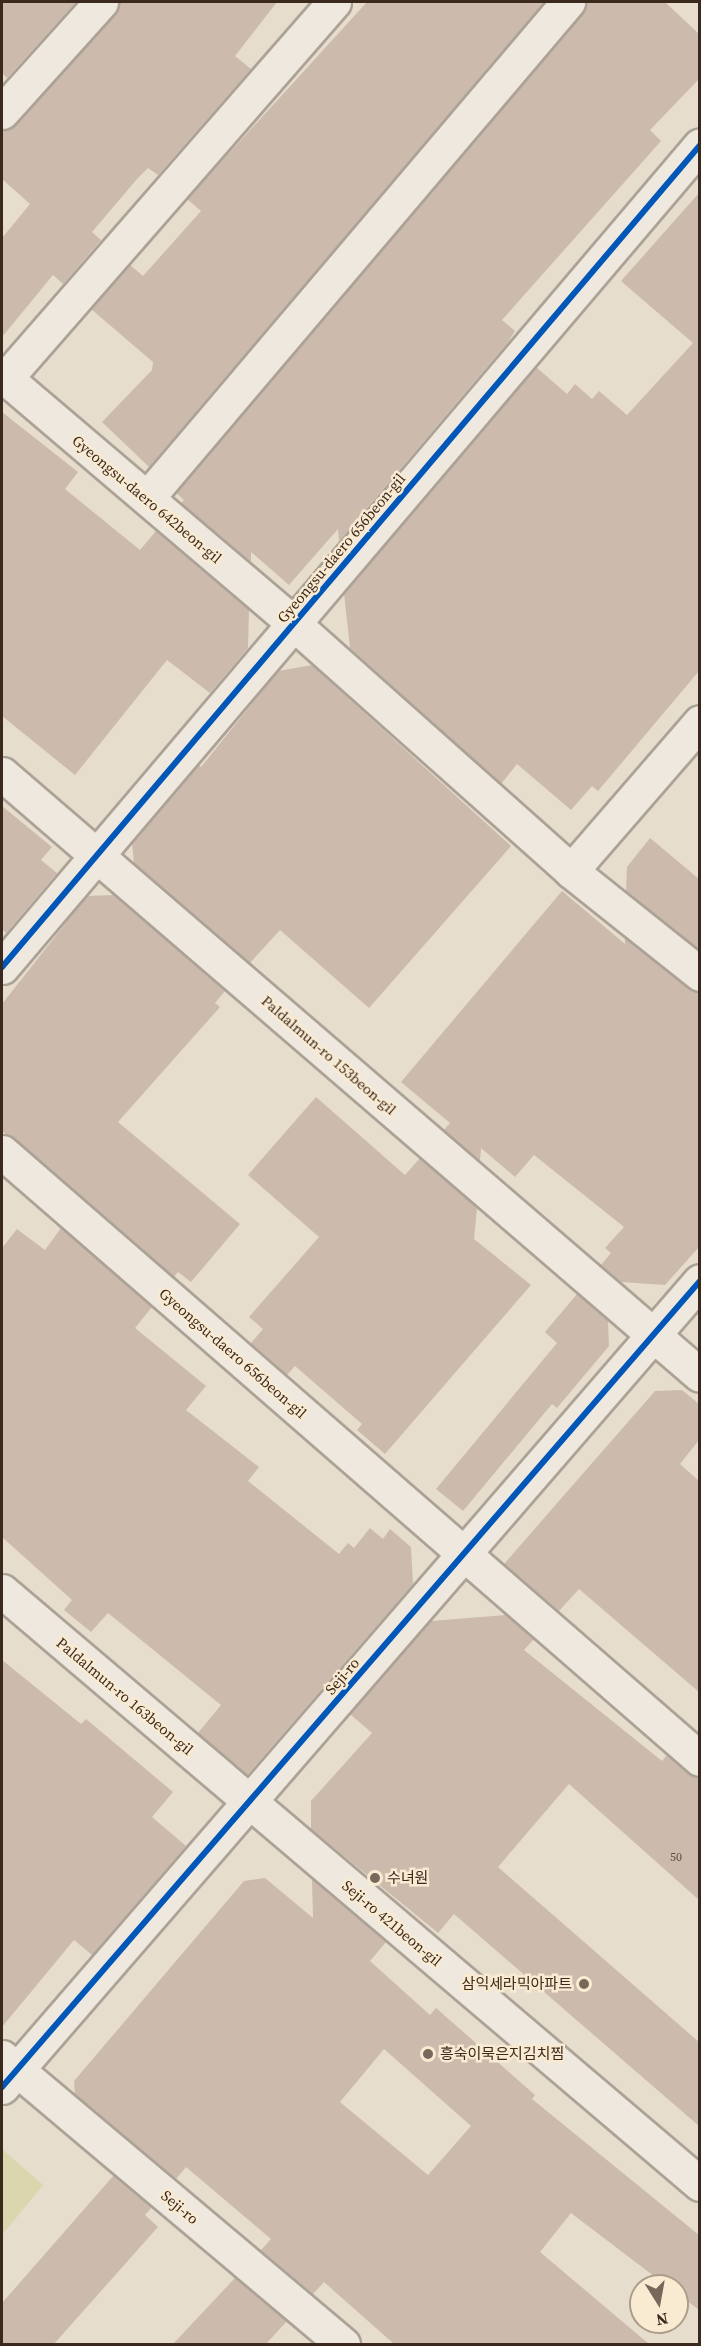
<!DOCTYPE html>
<meta charset="utf-8">
<style>
body{margin:0}
#map{position:relative;width:701px;height:2346px;overflow:hidden;background:#e7ddcd;font-family:"Source Serif 4","Noto Sans KR",serif}
div>[style]{position:absolute}
.green>*{inset:0;background:#dbd6ae}
.building>*{inset:0;background:#ccbaad}
.roads{filter:drop-shadow(2px 0 #aca296) drop-shadow(-2px 0 #aca296) drop-shadow(0 2px #aca296) drop-shadow(0 -2px #aca296)}
.minor>*{height:33px;margin:-16.5px;padding:0 16.5px;transform-origin:16.5px;border-radius:16.5px;background:#efe8df}
.cycleway>*{height:6px;margin:-3px;padding:0 3px;transform-origin:3px;border-radius:3px;background:#0057b8}
.dots>*{width:16px;height:16px;translate:-50% -50%;box-sizing:border-box;border:3px solid #f9ead2;border-radius:50%}
span{translate:-50% -50%;white-space:nowrap;text-align:center;line-height:1.15;-webkit-text-stroke:5px #f9ead2;paint-order:stroke}
.number-label{font-size:12px;color:#604d41}
.number-label span{-webkit-text-stroke-width:0}
.street-label{font-size:15px;color:#3c291d}
.poi-label{font-size:15px;color:#3c291d}
.left{translate:0 -50%;text-align:left}
.right{translate:-100% -50%;text-align:right}
.frame{position:absolute;inset:0;border:3px solid #3c291d;pointer-events:none}
.north{position:absolute;left:629px;top:2274px;width:60px;height:60px;box-sizing:border-box;background:#f9ead2;border:2px solid #ad9d8a;border-radius:50%;rotate:169deg;font-size:16px;font-weight:700;line-height:24px;text-align:center;color:#3c291d}
.north::after{content:'';display:block;margin:auto;width:21px;height:27px;background:#78685b;clip-path:polygon(50% 0,100% 100%,50% 72%,0 100%)}
</style>
<div id="map">
<div class="green">
<i style="clip-path:polygon(2px 2149px,43px 2185px,2px 2235px)"></i>
</div>
<div class="building">
<i style="clip-path:polygon(2px 2px,76px 2px,7px 78px,2px 73px)"></i>
<i style="clip-path:polygon(119px 2px,277px 2px,235px 56px,251px 69px,158px 175px,148px 168px,137px 179px,92px 232px,101px 240px,63px 284px,53px 275px,2px 337px,2px 238px,30px 204px,2px 179px,2px 130px,16px 125px,115px 15px)"></i>
<i style="clip-path:polygon(367px 2px,544px 2px,149px 467px,102px 422px,152px 370px,153px 362px,91px 309px,130px 265px,143px 276px,201px 211px,187px 199px)"></i>
<i style="clip-path:polygon(586px 2px,665px 2px,699px 34px,699px 79px,650px 130px,661px 141px,502px 320px,515px 331px,508px 342px,339px 541px,338px 529px,289px 585px,251px 552px,251px 562px,181px 503px,184px 500px,176px 493px,582px 14px)"></i>
<i style="clip-path:polygon(699px 193px,699px 671px,598px 791px,592px 786px,571px 810px,517px 764px,501px 784px,350px 648px,344px 593px,536px 367px,567px 394px,575px 384px,592px 399px,599px 391px,627px 415px,693px 343px,621px 281px)"></i>
<i style="clip-path:polygon(2px 412px,78px 472px,65px 489px,140px 550px,156px 531px,249px 610px,248px 648px,210px 693px,167px 660px,75px 775px,2px 716px)"></i>
<i style="clip-path:polygon(312px 665px,511px 846px,369px 1008px,280px 930px,250px 963px,134px 863px,132px 843px,199px 765px,201px 767px,278px 671px)"></i>
<i style="clip-path:polygon(2px 806px,52px 847px,41px 860px,57px 873px,6px 933px,2px 929px)"></i>
<i style="clip-path:polygon(650px 838px,699px 879px,699px 950px,626px 891px,627px 867px)"></i>
<i style="clip-path:polygon(562px 891px,625px 944px,625px 938px,699px 992px,699px 1247px,665px 1285px,621px 1282px,601px 1265px,611px 1253px,605px 1248px,624px 1227px,534px 1155px,515px 1177px,481px 1148px,480px 1161px,444px 1130px,450px 1123px,401px 1082px)"></i>
<i style="clip-path:polygon(114px 895px,225px 991px,215px 1003px,220px 1007px,118px 1122px,240px 1224px,191px 1282px,178px 1272px,174px 1277px,2px 1131px,2px 1004px,87px 896px)"></i>
<i style="clip-path:polygon(316px 1097px,405px 1175px,420px 1158px,477px 1208px,474px 1239px,531px 1285px,385px 1454px,357px 1430px,362px 1424px,295px 1366px,287px 1375px,251px 1343px,263px 1329px,249px 1317px,319px 1237px,248px 1175px)"></i>
<i style="clip-path:polygon(61px 1228px,152px 1307px,135px 1328px,206px 1386px,186px 1410px,259px 1467px,248px 1481px,339px 1554px,348px 1543px,354px 1548px,370px 1528px,383px 1539px,390px 1529px,411px 1547px,413px 1584px,247px 1775px,198px 1733px,221px 1705px,108px 1613px,91px 1632px,64px 1610px,72px 1600px,2px 1537px,2px 1248px,17px 1229px,45px 1250px)"></i>
<i style="clip-path:polygon(577px 1294px,608px 1321px,609px 1346px,557px 1408px,552px 1404px,463px 1511px,436px 1489px,557px 1343px,545px 1332px)"></i>
<i style="clip-path:polygon(682px 1390px,699px 1404px,699px 1440px,680px 1464px,699px 1481px,699px 1692px,579px 1589px,559px 1611px,504px 1564px,655px 1391px)"></i>
<i style="clip-path:polygon(506px 1615px,534px 1639px,524px 1650px,662px 1761px,667px 1755px,699px 1777px,699px 1900px,569px 1784px,498px 1867px,699px 2042px,699px 2126px,454px 1914px,438px 1933px,311px 1829px,311px 1801px,372px 1733px,350px 1714px,431px 1621px)"></i>
<i style="clip-path:polygon(2px 1660px,81px 1724px,86px 1719px,173px 1792px,152px 1817px,186px 1846px,92px 1955px,74px 1940px,2px 2027px)"></i>
<i style="clip-path:polygon(evenodd,265px 1878px,313px 1918px,312px 1879px,386px 1942px,370px 1961px,430px 2015px,436px 2008px,535px 2095px,532px 2099px,699px 2235px,699px 2310px,677px 2293px,677px 2286px,667px 2286px,571px 2213px,540px 2252px,649px 2344px,394px 2344px,324px 2282px,313px 2294px,261px 2250px,271px 2239px,186px 2167px,176px 2179px,75px 2094px,74px 2081px,244px 1881px,265px 1878px,384px 2049px,471px 2126px,428px 2175px,340px 2102px,384px 2049px)"></i>
<i style="clip-path:polygon(114px 2175px,152px 2207px,145px 2215px,158px 2227px,54px 2344px,2px 2344px,2px 2303px)"></i>
<i style="clip-path:polygon(235px 2278px,287px 2321px,266px 2344px,173px 2344px)"></i>
</div>
<div class="roads">
<div class="minor">
<i style="left:2px;top:112px;width:148px;rotate:-48deg"></i>
<i style="left:2px;top:375px;width:382px;rotate:40.4deg"></i>
<i style="left:293px;top:623px;width:373px;rotate:41.7deg"></i>
<i style="left:571px;top:871px;width:165px;rotate:38.6deg"></i>
<i style="left:6px;top:378px;width:499px;rotate:-48.9deg"></i>
<i style="left:147px;top:498px;width:651px;rotate:-49.68deg"></i>
<i style="left:2px;top:774px;width:921px;rotate:40.73deg"></i>
<i style="left:571px;top:871px;width:197px;rotate:-49.1deg"></i>
<i style="left:2px;top:967px;width:1078px;rotate:-49.66deg"></i>
<i style="left:2px;top:1152px;width:925px;rotate:41.01deg"></i>
<i style="left:2px;top:1591px;width:916px;rotate:40.35deg"></i>
<i style="left:2px;top:2057px;width:446px;rotate:40.1deg"></i>
<i style="left:2px;top:2087px;width:1066px;rotate:-49.11deg"></i>
</div>
</div>
<div class="cycleway">
<i style="left:2px;top:967px;width:1078px;rotate:-49.66deg"></i>
<i style="left:2px;top:2087px;width:1066px;rotate:-49.11deg"></i>
</div>
<div class="dots">
<i style="left:375px;top:1878px;background:#78685b"></i>
<i style="left:584px;top:1984px;background:#78685b"></i>
<i style="left:428px;top:2054px;background:#78685b"></i>
</div>
<div class="number-label">
<span style="left:676px;top:1858px">50</span>
</div>
<div class="street-label">
<span style="left:147px;top:499px;rotate:40deg">Gyeongsu-daero 642beon-gil</span>
<span style="left:341px;top:548px;rotate:-50deg">Gyeongsu-daero 656beon-gil</span>
<span style="left:329px;top:1055px;rotate:41deg">Paldalmun-ro 153beon-gil</span>
<span style="left:233px;top:1353px;rotate:41deg">Gyeongsu-daero 656beon-gil</span>
<span style="left:342px;top:1676px;rotate:-49deg">Seji-ro</span>
<span style="left:125px;top:1696px;rotate:40deg">Paldalmun-ro 163beon-gil</span>
<span style="left:392px;top:1923px;rotate:40deg">Seji-ro 421beon-gil</span>
<span style="left:180px;top:2207px;rotate:40deg">Seji-ro</span>
</div>
<div class="poi-label">
<span class="left" style="left:387px;top:1878px">수녀원</span>
<span class="right" style="left:572px;top:1984px">삼익세라믹아파트</span>
<span class="left" style="left:440px;top:2054px">흥숙이묵은지김치찜</span>
</div>
<div class="frame"></div>
<div class="north">N</div>
</div>
